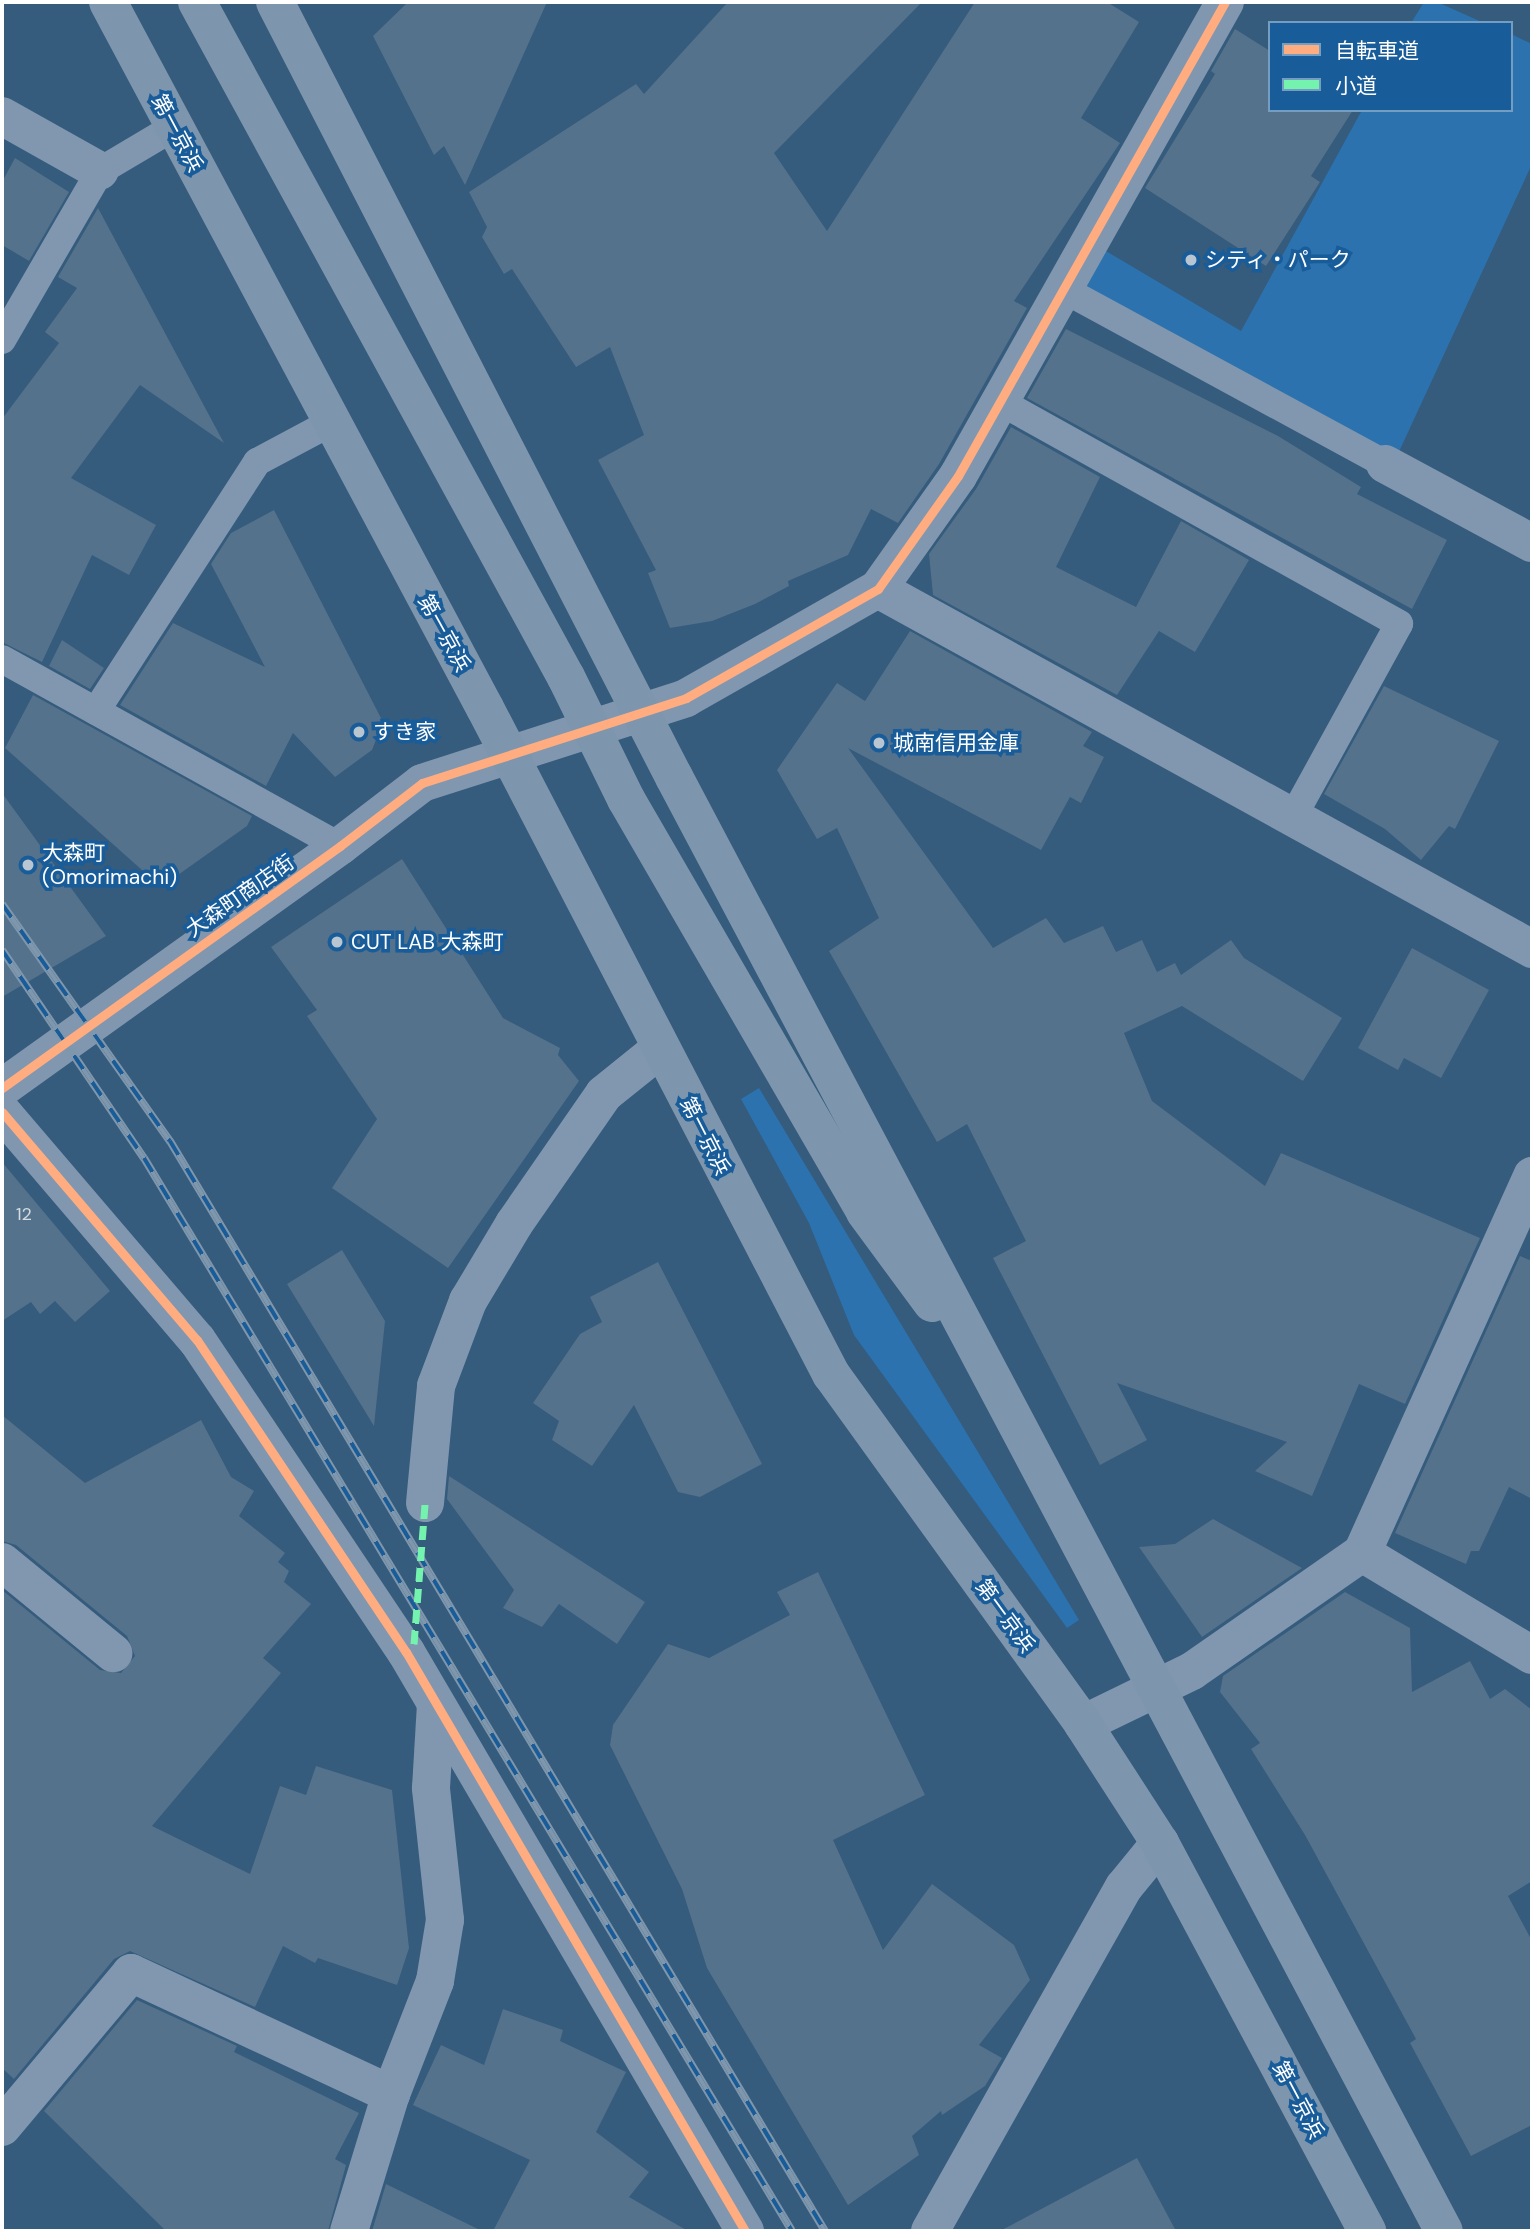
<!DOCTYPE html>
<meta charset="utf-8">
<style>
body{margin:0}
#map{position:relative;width:1534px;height:2233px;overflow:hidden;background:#355b7d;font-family:"DM Sans","Noto Sans JP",sans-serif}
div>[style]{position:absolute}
.green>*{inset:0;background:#2c72af}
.building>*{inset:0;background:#54728c}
.service>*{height:28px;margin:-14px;padding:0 14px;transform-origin:14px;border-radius:14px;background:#8097af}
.minor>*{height:38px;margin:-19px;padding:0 19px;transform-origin:19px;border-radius:19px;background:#8097af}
.trunk>*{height:38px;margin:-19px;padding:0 19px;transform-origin:19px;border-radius:19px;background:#7e96ad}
.rail>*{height:8px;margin-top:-4px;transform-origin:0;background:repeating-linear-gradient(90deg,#185c9a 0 16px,#7f97ad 0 32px);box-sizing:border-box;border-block:2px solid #7f97ad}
.quiet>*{height:7px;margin-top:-3.5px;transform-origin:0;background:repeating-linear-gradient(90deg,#73f3ae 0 14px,transparent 0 21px)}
.cycleway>*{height:9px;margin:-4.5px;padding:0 4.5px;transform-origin:4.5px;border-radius:4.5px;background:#ffac80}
.dots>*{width:19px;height:19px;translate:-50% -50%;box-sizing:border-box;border:4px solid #185c9a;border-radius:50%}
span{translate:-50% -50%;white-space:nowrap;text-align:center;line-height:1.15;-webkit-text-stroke:7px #185c9a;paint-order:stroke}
.number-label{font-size:18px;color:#d4dce2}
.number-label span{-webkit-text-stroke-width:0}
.street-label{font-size:21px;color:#fff}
.poi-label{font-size:21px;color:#fff}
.left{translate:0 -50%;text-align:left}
.frame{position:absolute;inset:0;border:4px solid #fff;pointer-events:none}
.legend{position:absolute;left:1268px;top:21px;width:245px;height:91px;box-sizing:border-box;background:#185c9a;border:2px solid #749dc2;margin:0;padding:9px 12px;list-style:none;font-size:21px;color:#fff}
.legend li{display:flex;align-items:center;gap:14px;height:35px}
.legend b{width:35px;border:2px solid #749dc2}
</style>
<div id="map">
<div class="green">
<i style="clip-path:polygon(1424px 2px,1437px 2px,1484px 23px,1411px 23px)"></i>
<i style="clip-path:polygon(1511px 34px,1532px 44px,1532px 164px,1397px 456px,1063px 289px,1089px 241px,1241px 331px,1362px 110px,1511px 110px)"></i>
<i style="clip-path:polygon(759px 1088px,1079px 1620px,1067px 1628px,854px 1335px,809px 1223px,741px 1099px)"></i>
</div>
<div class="building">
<i style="clip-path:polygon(408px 2px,547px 2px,465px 185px,444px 146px,434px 155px,373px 36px)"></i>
<i style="clip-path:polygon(728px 2px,922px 2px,774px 153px,827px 231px,975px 2px,1107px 2px,1139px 22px,1081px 118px,1120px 143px,1014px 301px,1027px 308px,939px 464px,898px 523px,871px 509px,848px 555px,788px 581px,789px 586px,755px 604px,712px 621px,670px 628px,648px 573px,656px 570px,598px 460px,644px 435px,610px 347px,576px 367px,512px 269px,504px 274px,482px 237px,487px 227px,469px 192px,636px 84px,644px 94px)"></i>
<i style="clip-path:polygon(1235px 29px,1270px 51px,1270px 110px,1353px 110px,1311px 176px,1320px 182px,1266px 266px,1145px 188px,1215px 74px,1211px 71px)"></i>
<i style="clip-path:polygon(15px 158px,69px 192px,29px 261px,2px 245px,2px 182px)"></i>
<i style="clip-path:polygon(98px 208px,224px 443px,140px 385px,71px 478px,156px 525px,129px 575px,92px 555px,42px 662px,2px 642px,2px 419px,59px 343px,45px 332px,77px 288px,58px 277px)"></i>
<i style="clip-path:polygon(1066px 329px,1278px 436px,1361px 487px,1357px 494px,1447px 540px,1412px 609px,1027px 398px)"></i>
<i style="clip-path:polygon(1011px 427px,1100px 477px,1056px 567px,1136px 607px,1181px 521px,1249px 560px,1195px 652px,1159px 631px,1117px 695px,933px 595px,929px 554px,976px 489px)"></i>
<i style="clip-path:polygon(274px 510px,383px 722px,372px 750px,335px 777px,293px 733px,266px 786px,120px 705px,173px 623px,265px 667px,211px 564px,231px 533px)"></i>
<i style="clip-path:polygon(910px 631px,1092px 732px,1083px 746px,1104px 757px,1081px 803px,1070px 797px,1041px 850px,848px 748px,993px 948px,1046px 918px,1064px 943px,1103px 926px,1116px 952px,1142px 940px,1157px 972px,1175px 963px,1181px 975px,1231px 940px,1244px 958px,1342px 1018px,1303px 1081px,1182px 1006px,1124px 1033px,1152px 1101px,1265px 1186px,1281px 1153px,1480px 1238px,1405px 1404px,1359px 1384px,1312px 1496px,1255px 1471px,1287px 1442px,1117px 1383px,1147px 1440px,1100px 1465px,993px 1258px,1026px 1241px,967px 1124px,937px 1142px,829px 951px,879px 918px,837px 828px,817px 839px,777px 770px,837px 683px,865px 701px)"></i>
<i style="clip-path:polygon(62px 640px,104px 668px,90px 689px,49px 666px)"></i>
<i style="clip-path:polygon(1384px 686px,1499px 741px,1455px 829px,1449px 826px,1421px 860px,1385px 829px,1324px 794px)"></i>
<i style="clip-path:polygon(33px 695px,252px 816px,247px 826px,161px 887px,5px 748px)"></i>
<i style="clip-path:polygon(2px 793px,106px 936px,2px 997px)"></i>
<i style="clip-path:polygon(402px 859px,503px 1018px,560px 1048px,558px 1055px,579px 1081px,448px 1268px,332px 1188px,377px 1119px,307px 1016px,317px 1010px,271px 947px)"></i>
<i style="clip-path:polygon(1412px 948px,1489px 990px,1441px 1078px,1404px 1058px,1398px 1070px,1358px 1048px)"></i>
<i style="clip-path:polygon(2px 1162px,110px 1291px,75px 1322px,55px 1301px,40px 1314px,31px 1302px,2px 1321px)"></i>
<i style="clip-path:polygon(342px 1250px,385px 1321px,374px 1426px,287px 1284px)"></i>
<i style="clip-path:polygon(1520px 1256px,1532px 1261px,1532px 1499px,1509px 1487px,1479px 1551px,1471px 1551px,1466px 1564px,1395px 1533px)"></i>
<i style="clip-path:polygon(658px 1262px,762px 1464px,700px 1497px,678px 1492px,634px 1405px,592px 1466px,552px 1440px,559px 1421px,533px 1403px,580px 1334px,602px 1322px,590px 1297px)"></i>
<i style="clip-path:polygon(2px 1415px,85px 1483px,201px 1420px,231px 1477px,254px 1491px,239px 1516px,285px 1553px,278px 1562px,289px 1571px,284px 1582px,311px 1604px,263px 1658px,281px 1673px,152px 1826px,250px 1874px,280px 1786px,306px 1795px,316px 1766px,392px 1790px,409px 1948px,397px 1985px,318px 1958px,315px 1963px,283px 1946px,255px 2007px,130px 1951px,114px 1959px,14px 2079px,2px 2068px,2px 1590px,100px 1670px,121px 1673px,135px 1656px,127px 1636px,16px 1545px,2px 1541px)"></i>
<i style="clip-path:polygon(449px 1476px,645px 1602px,617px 1644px,559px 1604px,542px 1627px,503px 1608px,514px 1590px,447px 1499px)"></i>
<i style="clip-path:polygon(1213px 1519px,1302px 1568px,1202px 1637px,1139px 1547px,1175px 1544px)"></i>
<i style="clip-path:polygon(818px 1572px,925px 1795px,833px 1840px,883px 1950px,932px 1884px,1014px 1945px,1030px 1980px,979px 2045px,1002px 2058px,985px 2086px,942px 2115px,941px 2111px,912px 2136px,919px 2155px,848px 2205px,707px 1968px,682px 1889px,610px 1745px,613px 1725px,668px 1644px,709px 1658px,790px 1615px,777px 1592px)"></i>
<i style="clip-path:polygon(1345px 1592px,1410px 1628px,1412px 1692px,1470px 1661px,1490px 1699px,1505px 1689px,1532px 1710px,1532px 1881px,1508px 1896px,1532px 1941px,1532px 2125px,1471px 2156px,1410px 2043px,1416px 2039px,1305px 1835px,1251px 1749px,1260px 1743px,1220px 1692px,1223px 1676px)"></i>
<i style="clip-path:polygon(137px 2000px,237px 2046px,234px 2052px,359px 2113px,335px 2159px,346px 2165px,328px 2231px,166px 2231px,44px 2111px)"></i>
<i style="clip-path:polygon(503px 2009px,563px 2030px,560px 2041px,626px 2072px,596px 2132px,649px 2172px,629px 2197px,688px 2231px,493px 2231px,530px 2160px,413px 2105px,441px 2045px,484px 2065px)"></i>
<i style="clip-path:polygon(1137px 2158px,1176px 2231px,1000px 2231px)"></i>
<i style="clip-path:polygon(386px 2184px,482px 2231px,372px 2231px)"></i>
</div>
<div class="service">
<i style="left:1063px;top:289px;width:366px;rotate:28.5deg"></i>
<i style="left:2px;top:340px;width:195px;rotate:-59.9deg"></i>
<i style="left:100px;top:171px;width:86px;rotate:-30.7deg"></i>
<i style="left:999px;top:401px;width:458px;rotate:29.1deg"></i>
<i style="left:1399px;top:624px;width:220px;rotate:118.8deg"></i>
<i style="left:2px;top:659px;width:386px;rotate:29deg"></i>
<i style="left:96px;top:711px;width:297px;rotate:-57.1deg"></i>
<i style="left:257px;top:462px;width:83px;rotate:-28.1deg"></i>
</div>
<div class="minor">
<i style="left:2px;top:116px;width:112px;rotate:29.3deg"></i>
<i style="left:1385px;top:464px;width:167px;rotate:28.3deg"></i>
<i style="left:878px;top:589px;width:747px;rotate:28.83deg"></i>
<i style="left:2px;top:1088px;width:416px;rotate:-35.6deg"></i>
<i style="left:340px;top:846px;width:103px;rotate:-37.5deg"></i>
<i style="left:422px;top:783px;width:277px;rotate:-17.8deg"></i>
<i style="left:686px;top:698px;width:221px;rotate:-29.6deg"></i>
<i style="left:878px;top:589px;width:138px;rotate:-54.7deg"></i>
<i style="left:958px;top:476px;width:544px;rotate:-60.61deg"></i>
<i style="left:2px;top:1112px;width:300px;rotate:49.5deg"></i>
<i style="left:197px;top:1340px;width:376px;rotate:56.2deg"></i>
<i style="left:406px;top:1652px;width:671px;rotate:59.65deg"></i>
<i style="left:425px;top:1503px;width:118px;rotate:-84.6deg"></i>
<i style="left:436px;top:1386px;width:91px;rotate:-69.4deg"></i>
<i style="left:468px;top:1301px;width:90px;rotate:-59.1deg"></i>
<i style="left:514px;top:1224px;width:158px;rotate:-55.3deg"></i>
<i style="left:604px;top:1094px;width:72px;rotate:-38.8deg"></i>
<i style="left:1362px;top:1553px;width:198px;rotate:31deg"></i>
<i style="left:2px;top:1562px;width:144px;rotate:39.3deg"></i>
<i style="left:1083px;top:1724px;width:121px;rotate:-25.9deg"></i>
<i style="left:1192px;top:1671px;width:207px;rotate:-34.8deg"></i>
<i style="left:1362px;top:1553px;width:414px;rotate:-65.7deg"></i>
<i style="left:2px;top:2127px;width:201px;rotate:-50deg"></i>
<i style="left:131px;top:1973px;width:287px;rotate:25deg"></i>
<i style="left:349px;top:2231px;width:143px;rotate:-73deg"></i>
<i style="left:391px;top:2094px;width:121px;rotate:-68.7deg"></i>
<i style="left:435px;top:1981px;width:62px;rotate:-80.7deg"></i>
<i style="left:445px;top:1920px;width:133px;rotate:-96.1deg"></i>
<i style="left:431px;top:1788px;width:84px;rotate:-86.6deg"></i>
<i style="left:930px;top:2231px;width:395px;rotate:-60.6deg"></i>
<i style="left:1124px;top:1887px;width:57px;rotate:-50.7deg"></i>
</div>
<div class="trunk">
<i style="left:108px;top:2px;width:800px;rotate:61.9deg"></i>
<i style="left:485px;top:708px;width:751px;rotate:62.55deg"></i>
<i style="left:831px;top:1374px;width:431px;rotate:54.2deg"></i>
<i style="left:1083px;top:1724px;width:142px;rotate:57.1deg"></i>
<i style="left:1160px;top:1843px;width:440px;rotate:61.9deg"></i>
<i style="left:197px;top:2px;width:769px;rotate:61.34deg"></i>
<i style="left:566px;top:677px;width:136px;rotate:63.8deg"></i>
<i style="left:626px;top:799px;width:477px;rotate:59.9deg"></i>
<i style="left:865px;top:1212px;width:113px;rotate:53.6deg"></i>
<i style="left:275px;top:2px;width:872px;rotate:62.76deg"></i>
<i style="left:674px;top:777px;width:1645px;rotate:62.1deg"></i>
</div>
<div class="rail">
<i style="left:2px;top:904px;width:291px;rotate:54.7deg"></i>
<i style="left:170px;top:1141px;width:1272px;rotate:59deg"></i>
<i style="left:2px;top:950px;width:252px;rotate:55.7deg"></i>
<i style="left:144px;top:1158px;width:1253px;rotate:58.87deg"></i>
</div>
<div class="quiet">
<i style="left:414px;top:1644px;width:141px;rotate:-85.5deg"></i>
</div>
<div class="cycleway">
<i style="left:2px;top:1088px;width:416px;rotate:-35.6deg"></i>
<i style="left:340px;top:846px;width:103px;rotate:-37.5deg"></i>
<i style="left:422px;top:783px;width:277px;rotate:-17.8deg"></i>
<i style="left:686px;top:698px;width:221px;rotate:-29.6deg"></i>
<i style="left:878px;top:589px;width:138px;rotate:-54.7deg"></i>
<i style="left:958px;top:476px;width:544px;rotate:-60.61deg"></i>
<i style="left:2px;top:1112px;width:300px;rotate:49.5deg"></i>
<i style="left:197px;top:1340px;width:376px;rotate:56.2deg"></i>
<i style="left:406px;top:1652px;width:671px;rotate:59.65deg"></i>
</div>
<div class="dots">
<i style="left:1191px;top:260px;background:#b8c6d2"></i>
<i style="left:359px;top:732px;background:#b8c6d2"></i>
<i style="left:879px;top:743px;background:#b8c6d2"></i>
<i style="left:28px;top:865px;background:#b8c6d2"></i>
<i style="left:337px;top:942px;background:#b8c6d2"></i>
</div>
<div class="number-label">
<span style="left:24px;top:1214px">12</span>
</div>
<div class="street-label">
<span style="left:177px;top:133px;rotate:62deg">第一京浜</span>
<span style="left:444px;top:633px;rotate:61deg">第一京浜</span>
<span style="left:240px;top:896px;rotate:-35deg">大森町商店街</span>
<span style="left:705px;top:1136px;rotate:63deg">第一京浜</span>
<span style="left:1005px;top:1616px;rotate:54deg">第一京浜</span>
<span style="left:1298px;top:2100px;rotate:62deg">第一京浜</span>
</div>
<div class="poi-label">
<span class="left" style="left:1205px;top:260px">シティ・パーク</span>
<span class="left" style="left:373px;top:732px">すき家</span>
<span class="left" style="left:893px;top:743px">城南信用金庫</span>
<span class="left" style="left:42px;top:865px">大森町<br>(Omorimachi)</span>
<span class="left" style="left:351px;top:942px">CUT LAB 大森町</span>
</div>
<div class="frame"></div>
<ul class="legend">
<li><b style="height:9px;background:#ffac80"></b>自転車道</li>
<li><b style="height:9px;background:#73f3ae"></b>小道</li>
</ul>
</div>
